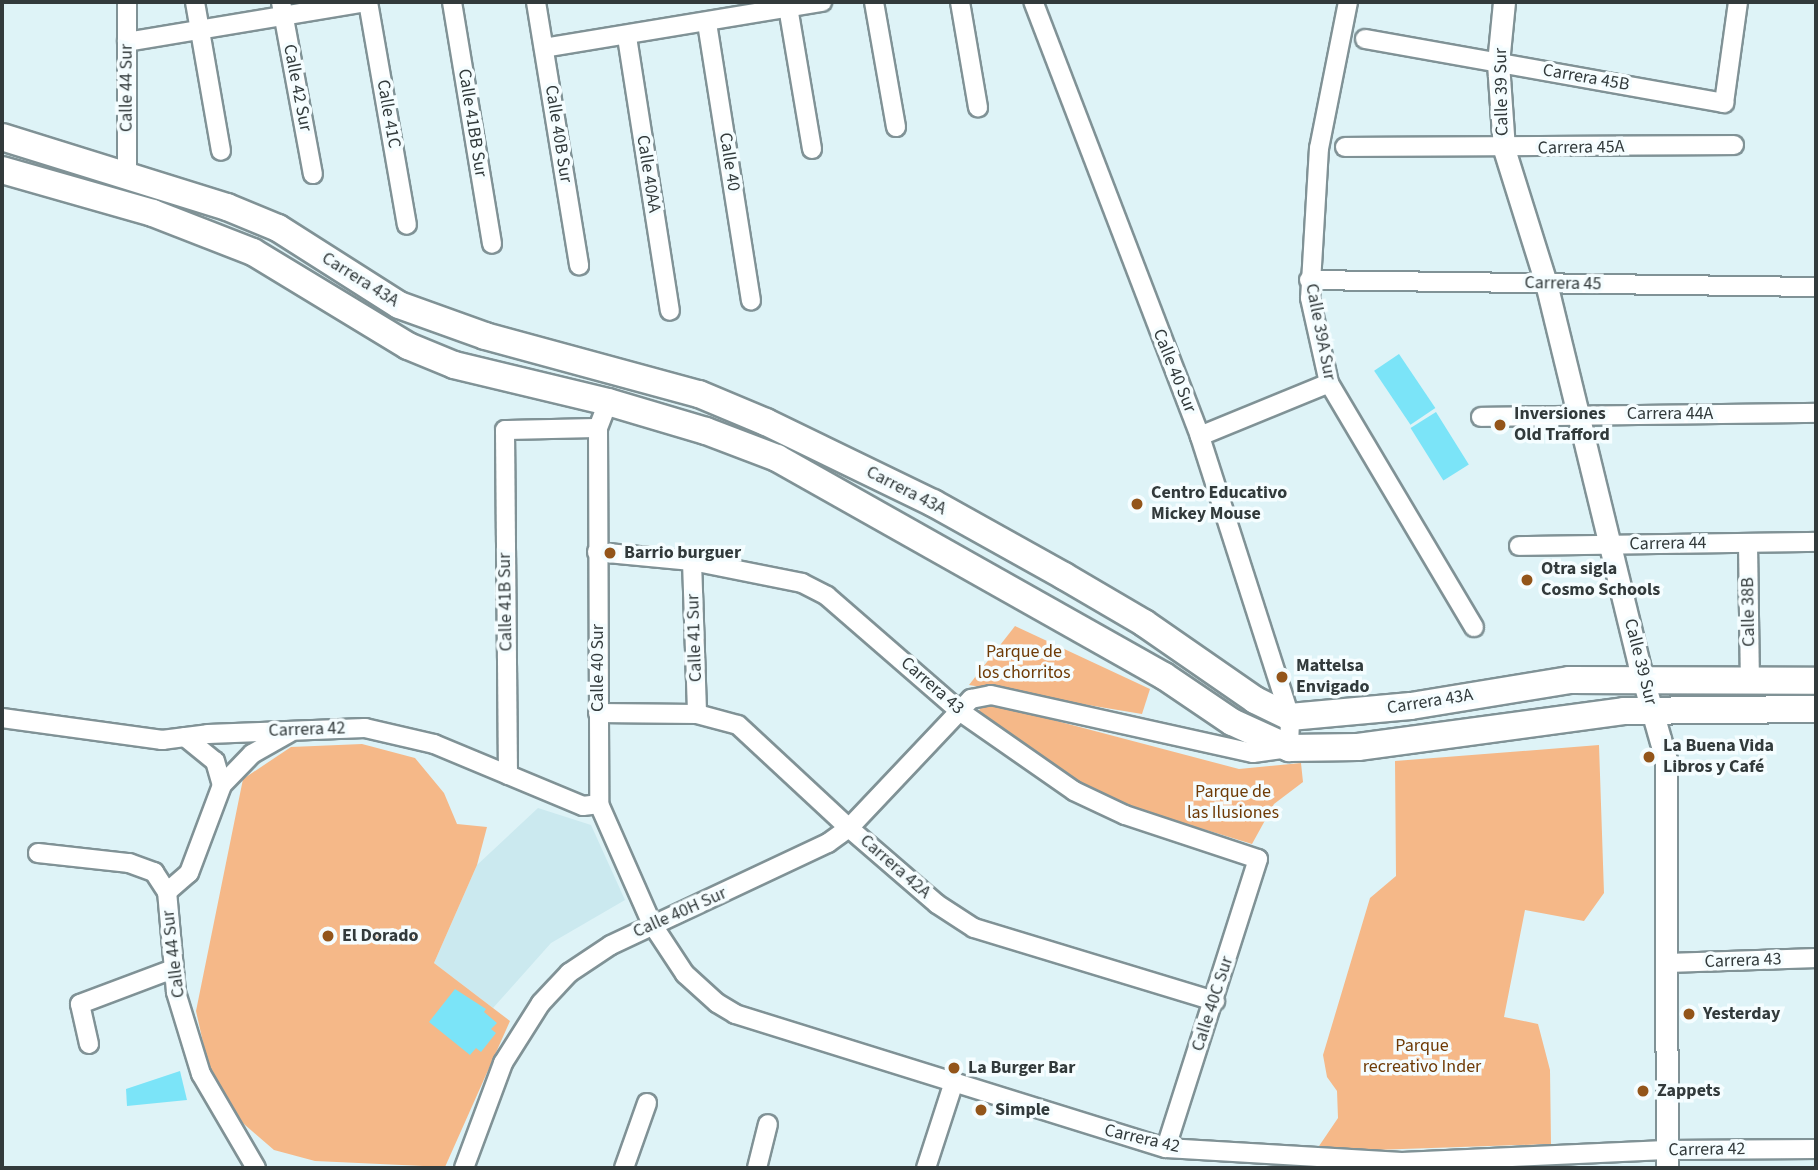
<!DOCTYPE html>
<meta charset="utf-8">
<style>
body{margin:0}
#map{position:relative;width:1818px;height:1170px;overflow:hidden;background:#def3f7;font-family:"Source Sans 3",sans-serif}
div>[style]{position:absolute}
.built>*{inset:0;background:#cbe9ef}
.green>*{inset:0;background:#f5b888}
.building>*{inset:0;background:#7be4f8;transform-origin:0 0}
.roads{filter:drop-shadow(2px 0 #809296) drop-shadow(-2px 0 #809296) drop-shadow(0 2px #809296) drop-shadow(0 -2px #809296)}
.minor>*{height:18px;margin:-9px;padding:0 9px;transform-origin:9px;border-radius:9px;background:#fff}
.tertiary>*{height:21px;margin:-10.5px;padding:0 10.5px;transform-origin:10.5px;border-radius:10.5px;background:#fff}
.primary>*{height:26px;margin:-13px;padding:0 13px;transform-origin:13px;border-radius:13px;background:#fff}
.dots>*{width:19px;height:19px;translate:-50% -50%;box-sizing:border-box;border:4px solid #f5fdff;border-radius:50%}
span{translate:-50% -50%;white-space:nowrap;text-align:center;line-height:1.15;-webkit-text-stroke:7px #f5fdff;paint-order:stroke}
.street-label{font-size:18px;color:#323a3b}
.poi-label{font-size:18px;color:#323a3b;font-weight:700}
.left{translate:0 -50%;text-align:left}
.park-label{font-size:18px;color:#6f3b06}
.frame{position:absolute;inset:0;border:4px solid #323a3b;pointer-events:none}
</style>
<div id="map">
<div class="built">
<i style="clip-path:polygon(538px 808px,591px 825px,625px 900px,551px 943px,493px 1008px,434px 963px,477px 865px)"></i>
</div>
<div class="green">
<i style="clip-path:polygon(1015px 626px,1150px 689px,1142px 714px,969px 685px)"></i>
<i style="clip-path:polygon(985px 702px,1239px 769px,1301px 763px,1303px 782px,1274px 804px,1252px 844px,1111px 801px,975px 716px)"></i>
<i style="clip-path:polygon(362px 744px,415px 758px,444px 793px,457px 824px,487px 827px,477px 865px,434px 963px,510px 1021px,445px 1167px,315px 1161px,274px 1150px,237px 1118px,209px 1069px,196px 1011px,243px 779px,291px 747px)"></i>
<i style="clip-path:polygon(1599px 745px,1604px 893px,1584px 921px,1525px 910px,1504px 1017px,1538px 1024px,1550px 1070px,1551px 1144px,1315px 1152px,1338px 1118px,1337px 1091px,1327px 1077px,1323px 1055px,1370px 898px,1396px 876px,1395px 761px)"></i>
</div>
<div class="building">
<i style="left:1399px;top:354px;width:65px;height:30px;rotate:56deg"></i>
<i style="left:1436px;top:412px;width:62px;height:30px;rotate:58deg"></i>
<i style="clip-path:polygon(455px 989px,486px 1009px,484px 1012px,497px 1023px,491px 1029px,496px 1033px,481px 1052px,476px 1048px,470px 1055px,429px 1022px)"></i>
<i style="clip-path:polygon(180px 1071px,187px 1100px,127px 1106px,126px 1089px)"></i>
</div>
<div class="roads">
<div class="minor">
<i style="left:127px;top:2px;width:172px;rotate:90deg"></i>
<i style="left:195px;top:2px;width:151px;rotate:80.1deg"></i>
<i style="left:281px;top:2px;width:175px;rotate:79.5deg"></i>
<i style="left:368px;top:2px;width:226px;rotate:80.1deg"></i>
<i style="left:452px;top:2px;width:245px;rotate:80.6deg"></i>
<i style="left:536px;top:2px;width:267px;rotate:80.7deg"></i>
<i style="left:782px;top:2px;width:8px;rotate:40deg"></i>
<i style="left:788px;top:7px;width:144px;rotate:80.4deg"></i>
<i style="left:874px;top:2px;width:127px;rotate:80deg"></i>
<i style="left:960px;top:2px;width:107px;rotate:80.3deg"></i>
<i style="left:1348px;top:2px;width:149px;rotate:101.2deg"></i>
<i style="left:1319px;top:148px;width:150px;rotate:93.4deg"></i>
<i style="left:1310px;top:298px;width:87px;rotate:77.4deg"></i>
<i style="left:1329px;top:383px;width:284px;rotate:59.3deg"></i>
<i style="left:707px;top:23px;width:281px;rotate:81deg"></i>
<i style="left:627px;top:37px;width:277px;rotate:81.1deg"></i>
<i style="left:1365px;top:39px;width:365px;rotate:10.1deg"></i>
<i style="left:1724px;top:103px;width:102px;rotate:-82.1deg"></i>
<i style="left:127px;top:42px;width:242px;rotate:-9.5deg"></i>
<i style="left:544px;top:48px;width:282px;rotate:-9.4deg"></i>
<i style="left:1345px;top:147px;width:389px;rotate:-0.3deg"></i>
<i style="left:1309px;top:280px;width:507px;rotate:0.79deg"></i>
<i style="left:608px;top:402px;width:28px;rotate:111deg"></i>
<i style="left:598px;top:428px;width:376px;rotate:89.8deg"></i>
<i style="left:599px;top:804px;width:131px;rotate:66.2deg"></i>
<i style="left:652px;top:924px;width:60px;rotate:56.6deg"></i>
<i style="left:685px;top:974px;width:43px;rotate:42.2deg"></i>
<i style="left:717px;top:1003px;width:21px;rotate:31deg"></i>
<i style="left:735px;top:1014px;width:451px;rotate:17.3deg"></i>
<i style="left:1166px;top:1148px;width:236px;rotate:3.4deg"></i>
<i style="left:1402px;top:1162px;width:264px;rotate:-2.6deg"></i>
<i style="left:1666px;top:1150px;width:150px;rotate:-0.4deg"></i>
<i style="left:1481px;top:417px;width:335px;rotate:-0.7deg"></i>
<i style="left:1200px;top:436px;width:139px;rotate:-22.3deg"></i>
<i style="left:1748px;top:543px;width:138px;rotate:89.2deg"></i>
<i style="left:1519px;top:546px;width:297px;rotate:-0.8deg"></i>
<i style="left:597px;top:552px;width:95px;rotate:5.4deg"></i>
<i style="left:692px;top:561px;width:112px;rotate:11.3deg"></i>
<i style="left:802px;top:583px;width:28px;rotate:27deg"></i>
<i style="left:827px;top:596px;width:174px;rotate:41deg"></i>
<i style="left:958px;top:710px;width:141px;rotate:34.9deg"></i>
<i style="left:1074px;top:791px;width:56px;rotate:25.2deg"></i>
<i style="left:1125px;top:815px;width:140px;rotate:18.3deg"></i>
<i style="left:1258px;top:859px;width:303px;rotate:107.7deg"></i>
<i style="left:692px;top:561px;width:153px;rotate:88.1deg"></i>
<i style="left:598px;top:713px;width:99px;rotate:0.6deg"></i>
<i style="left:697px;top:714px;width:42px;rotate:15deg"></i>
<i style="left:738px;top:725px;width:151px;rotate:42.9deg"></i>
<i style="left:849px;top:828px;width:116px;rotate:40.8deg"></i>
<i style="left:937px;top:904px;width:44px;rotate:33deg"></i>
<i style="left:974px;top:928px;width:252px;rotate:16.9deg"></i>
<i style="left:2px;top:718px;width:162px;rotate:7.8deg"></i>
<i style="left:162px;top:740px;width:46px;rotate:-7.4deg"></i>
<i style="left:208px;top:734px;width:157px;rotate:-2.2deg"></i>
<i style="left:365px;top:728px;width:71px;rotate:13.1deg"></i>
<i style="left:434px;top:744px;width:161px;rotate:22.6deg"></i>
<i style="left:583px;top:806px;width:16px;rotate:-7deg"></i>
<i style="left:185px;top:737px;width:38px;rotate:39deg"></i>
<i style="left:215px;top:761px;width:25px;rotate:74deg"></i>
<i style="left:508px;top:775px;width:345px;rotate:-90.5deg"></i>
<i style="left:505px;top:430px;width:93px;rotate:-1.2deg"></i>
<i style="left:38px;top:853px;width:92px;rotate:6.3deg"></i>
<i style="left:129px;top:863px;width:27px;rotate:20deg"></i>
<i style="left:154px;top:872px;width:24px;rotate:57deg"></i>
<i style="left:1669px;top:963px;width:147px;rotate:-1.9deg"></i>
<i style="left:89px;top:1044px;width:41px;rotate:-102.7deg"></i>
<i style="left:80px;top:1004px;width:99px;rotate:-20.6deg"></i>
<i style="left:256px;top:1168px;width:109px;rotate:-120.3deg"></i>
<i style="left:201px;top:1074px;width:86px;rotate:-107deg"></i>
<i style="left:176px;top:992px;width:100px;rotate:-95.1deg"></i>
<i style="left:167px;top:892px;width:29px;rotate:-41deg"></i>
<i style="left:189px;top:873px;width:94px;rotate:-69.4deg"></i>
<i style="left:222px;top:785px;width:43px;rotate:-45.9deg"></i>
<i style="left:252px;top:754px;width:43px;rotate:-29.6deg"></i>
<i style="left:464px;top:1168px;width:112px;rotate:-69.6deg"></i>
<i style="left:503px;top:1063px;width:71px;rotate:-57.7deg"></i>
<i style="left:541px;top:1003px;width:41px;rotate:-47deg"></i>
<i style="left:569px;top:973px;width:50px;rotate:-33.7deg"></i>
<i style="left:611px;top:945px;width:240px;rotate:-25.2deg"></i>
<i style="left:828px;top:843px;width:26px;rotate:-36deg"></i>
<i style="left:849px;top:828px;width:178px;rotate:-46.6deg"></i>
<i style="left:971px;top:699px;width:20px;rotate:-11deg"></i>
<i style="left:991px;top:695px;width:268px;rotate:12.5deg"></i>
<i style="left:1253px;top:753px;width:36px;rotate:-8deg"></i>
<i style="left:1289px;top:748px;width:31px;rotate:-88deg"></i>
<i style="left:1290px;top:717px;width:295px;rotate:-107.8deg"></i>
<i style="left:1200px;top:436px;width:465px;rotate:-111deg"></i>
<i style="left:624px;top:1168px;width:69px;rotate:-70.5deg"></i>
<i style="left:757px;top:1168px;width:45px;rotate:-76deg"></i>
<i style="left:926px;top:1168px;width:90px;rotate:-72deg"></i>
</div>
<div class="tertiary">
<i style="left:1504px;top:2px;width:61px;rotate:95.6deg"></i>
<i style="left:1498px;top:63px;width:86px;rotate:86deg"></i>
<i style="left:1504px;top:149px;width:140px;rotate:72.6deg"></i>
<i style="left:1546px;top:283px;width:393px;rotate:76.3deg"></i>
<i style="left:1639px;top:665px;width:99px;rotate:74.1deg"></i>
<i style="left:1666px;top:760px;width:408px;rotate:89.9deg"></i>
</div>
<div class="primary">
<i style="left:2px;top:137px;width:236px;rotate:17.3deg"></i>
<i style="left:227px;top:207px;width:55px;rotate:22.4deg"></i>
<i style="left:278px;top:228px;width:143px;rotate:32.5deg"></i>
<i style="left:399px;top:305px;width:91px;rotate:19.8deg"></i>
<i style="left:485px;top:336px;width:222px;rotate:15.2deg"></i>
<i style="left:699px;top:394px;width:73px;rotate:22.7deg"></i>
<i style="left:766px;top:422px;width:186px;rotate:25.9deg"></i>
<i style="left:933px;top:503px;width:150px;rotate:29.1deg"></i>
<i style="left:1064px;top:576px;width:93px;rotate:30.4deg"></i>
<i style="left:1144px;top:623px;width:135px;rotate:34.7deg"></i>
<i style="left:1255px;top:700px;width:39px;rotate:26deg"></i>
<i style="left:1290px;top:717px;width:121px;rotate:-5.2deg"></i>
<i style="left:1411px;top:706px;width:160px;rotate:-9.3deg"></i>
<i style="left:1569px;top:680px;width:247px;rotate:0.2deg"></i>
<i style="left:2px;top:170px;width:157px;rotate:15.9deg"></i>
<i style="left:153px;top:213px;width:107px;rotate:21.3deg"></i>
<i style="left:253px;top:252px;width:181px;rotate:31.2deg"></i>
<i style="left:408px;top:346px;width:50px;rotate:22.4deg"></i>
<i style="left:454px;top:365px;width:158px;rotate:13.5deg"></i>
<i style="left:608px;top:402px;width:102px;rotate:16.5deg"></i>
<i style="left:706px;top:431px;width:76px;rotate:20.8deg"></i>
<i style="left:777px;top:458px;width:444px;rotate:29.4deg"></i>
<i style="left:1164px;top:676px;width:82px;rotate:34.1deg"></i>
<i style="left:1232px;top:722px;width:63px;rotate:24.5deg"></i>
<i style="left:1289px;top:748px;width:69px;rotate:-0.8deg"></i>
<i style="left:1358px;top:747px;width:268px;rotate:-7.7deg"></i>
<i style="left:1624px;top:711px;width:192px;rotate:-0.6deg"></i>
</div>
</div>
<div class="dots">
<i style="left:1500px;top:425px;background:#93551a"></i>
<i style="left:1137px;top:504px;background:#93551a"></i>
<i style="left:610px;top:553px;background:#93551a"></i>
<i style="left:1527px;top:580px;background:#93551a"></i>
<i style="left:1282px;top:677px;background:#93551a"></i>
<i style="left:1649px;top:757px;background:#93551a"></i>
<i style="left:328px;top:936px;background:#93551a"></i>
<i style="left:1689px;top:1014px;background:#93551a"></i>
<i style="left:954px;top:1068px;background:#93551a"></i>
<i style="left:1643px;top:1091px;background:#93551a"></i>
<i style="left:981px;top:1110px;background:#93551a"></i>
</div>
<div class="street-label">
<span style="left:1586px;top:78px;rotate:10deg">Carrera 45B</span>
<span style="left:127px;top:88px;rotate:-90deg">Calle 44 Sur</span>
<span style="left:297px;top:88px;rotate:79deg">Calle 42 Sur</span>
<span style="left:1502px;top:92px;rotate:-91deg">Calle 39 Sur</span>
<span style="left:388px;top:114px;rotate:80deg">Calle 41C</span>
<span style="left:472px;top:123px;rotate:81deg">Calle 41BB Sur</span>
<span style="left:558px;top:134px;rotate:81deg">Calle 40B Sur</span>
<span style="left:1581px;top:148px;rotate:-1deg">Carrera 45A</span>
<span style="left:729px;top:162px;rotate:81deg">Calle 40</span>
<span style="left:648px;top:174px;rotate:81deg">Calle 40AA</span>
<span style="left:360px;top:280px;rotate:32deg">Carrera 43A</span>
<span style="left:1563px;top:284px;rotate:1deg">Carrera 45</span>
<span style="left:1320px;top:332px;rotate:79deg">Calle 39A Sur</span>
<span style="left:1174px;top:371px;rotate:68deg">Calle 40 Sur</span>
<span style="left:1670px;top:414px">Carrera 44A</span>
<span style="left:906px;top:491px;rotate:27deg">Carrera 43A</span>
<span style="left:1668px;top:544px;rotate:-1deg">Carrera 44</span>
<span style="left:506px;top:602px;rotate:-91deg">Calle 41B Sur</span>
<span style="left:1749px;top:612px;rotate:-91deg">Calle 38B</span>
<span style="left:695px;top:638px;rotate:-92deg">Calle 41 Sur</span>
<span style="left:1640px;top:662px;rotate:76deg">Calle 39 Sur</span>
<span style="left:598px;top:668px;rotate:-90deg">Calle 40 Sur</span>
<span style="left:932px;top:686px;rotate:41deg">Carrera 43</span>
<span style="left:1430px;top:702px;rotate:-9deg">Carrera 43A</span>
<span style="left:307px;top:730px;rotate:-2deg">Carrera 42</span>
<span style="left:895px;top:867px;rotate:41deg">Carrera 42A</span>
<span style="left:680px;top:913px;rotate:-24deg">Calle 40H Sur</span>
<span style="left:174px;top:954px;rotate:-97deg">Calle 44 Sur</span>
<span style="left:1743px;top:961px;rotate:-2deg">Carrera 43</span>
<span style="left:1213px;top:1004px;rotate:-72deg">Calle 40C Sur</span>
<span style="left:1142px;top:1139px;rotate:13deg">Carrera 42</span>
<span style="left:1707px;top:1150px;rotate:-1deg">Carrera 42</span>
</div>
<div class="poi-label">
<span class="left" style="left:1514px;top:425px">Inversiones<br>Old Trafford</span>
<span class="left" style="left:1151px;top:504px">Centro Educativo<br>Mickey Mouse</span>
<span class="left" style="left:624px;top:553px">Barrio burguer</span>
<span class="left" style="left:1541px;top:580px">Otra sigla<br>Cosmo Schools</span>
<span class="left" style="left:1296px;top:677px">Mattelsa<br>Envigado</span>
<span class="left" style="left:1663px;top:757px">La Buena Vida<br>Libros y Café</span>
<span class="left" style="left:342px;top:936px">El Dorado</span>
<span class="left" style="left:1703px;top:1014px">Yesterday</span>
<span class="left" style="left:968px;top:1068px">La Burger Bar</span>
<span class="left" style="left:1657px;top:1091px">Zappets</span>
<span class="left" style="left:995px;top:1110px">Simple</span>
</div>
<div class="park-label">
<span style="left:1024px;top:663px">Parque de<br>los chorritos</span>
<span style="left:1233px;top:803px">Parque de<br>las Ilusiones</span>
<span style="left:1422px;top:1057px">Parque<br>recreativo Inder</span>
</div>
<div class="frame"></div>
</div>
